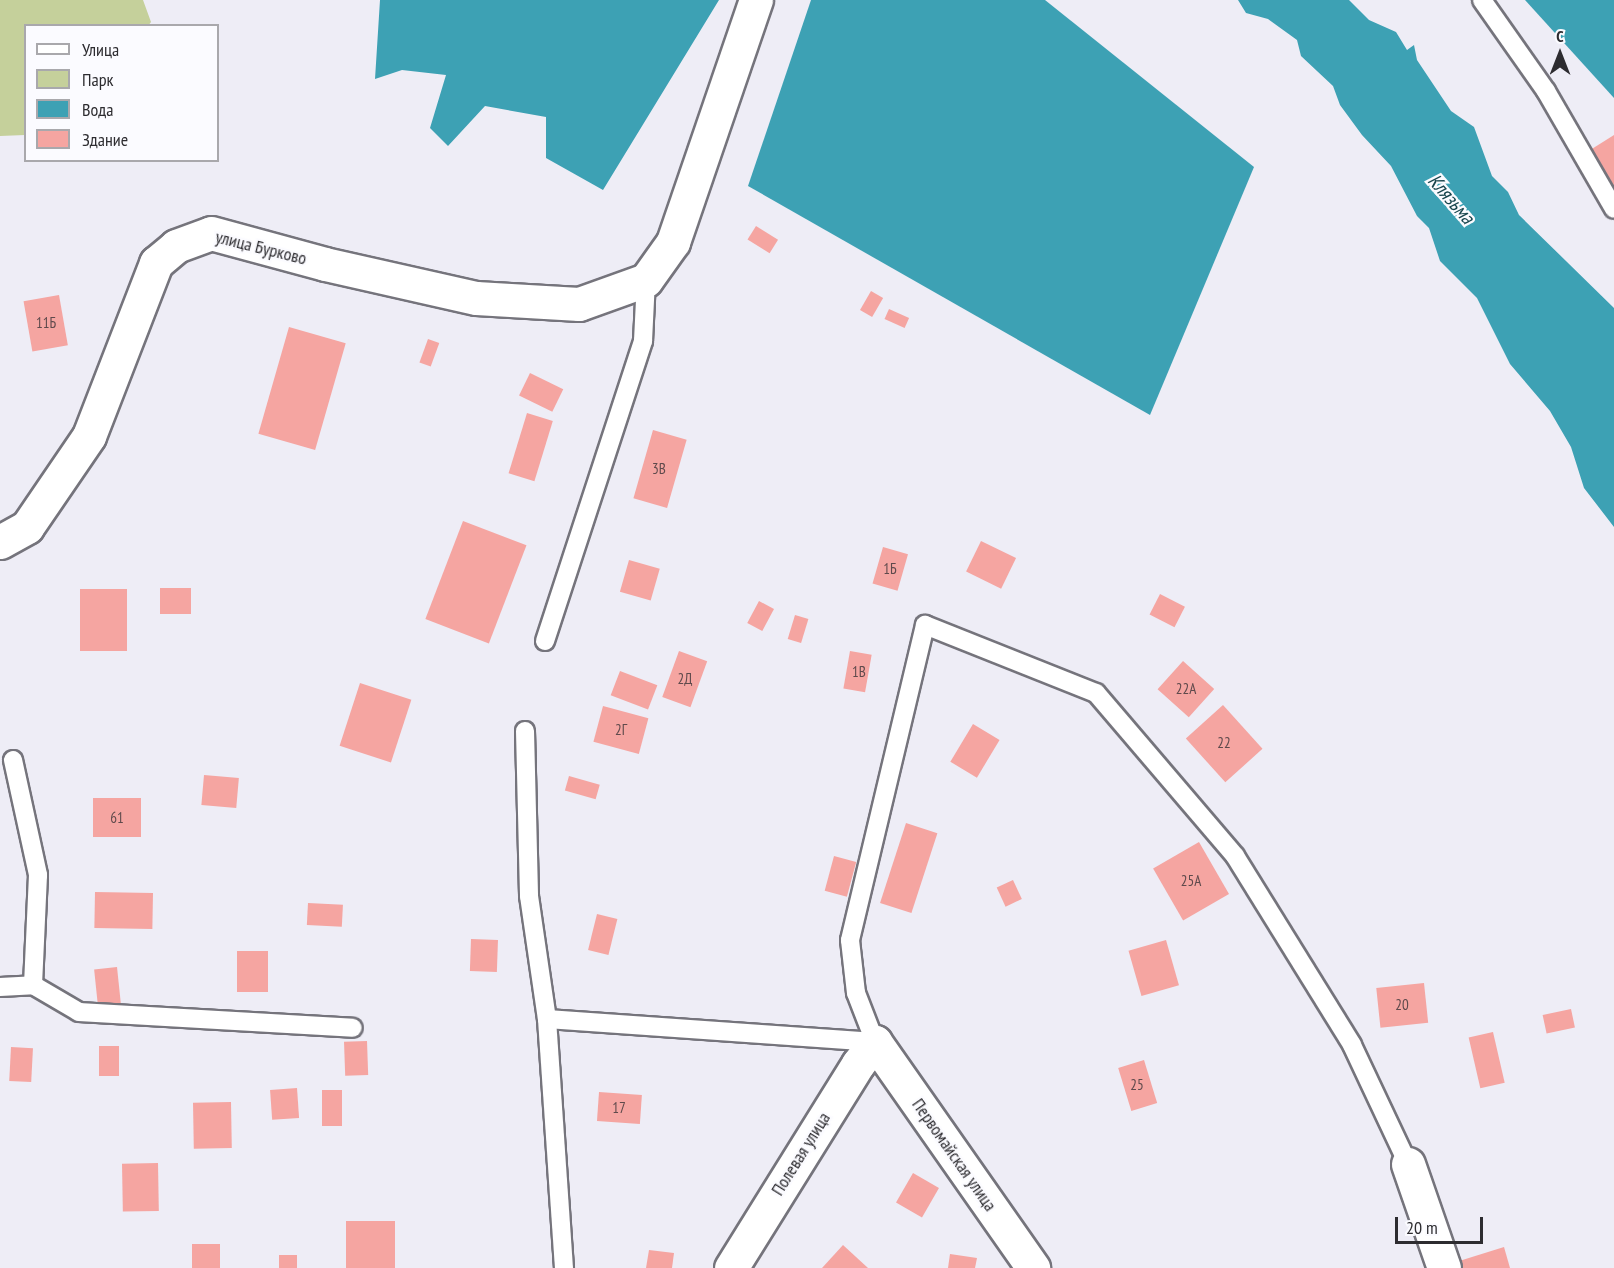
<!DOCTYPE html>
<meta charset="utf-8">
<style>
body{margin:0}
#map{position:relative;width:1614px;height:1268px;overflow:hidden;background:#eeedf6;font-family:"PT Sans Narrow",sans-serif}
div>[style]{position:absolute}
.green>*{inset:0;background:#c5d09b}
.water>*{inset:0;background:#3da1b4}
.building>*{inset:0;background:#f5a5a1;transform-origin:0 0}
.roads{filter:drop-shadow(2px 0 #75747c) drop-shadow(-2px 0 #75747c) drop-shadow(0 2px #75747c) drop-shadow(0 -2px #75747c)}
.lane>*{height:18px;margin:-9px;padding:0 9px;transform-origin:9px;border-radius:9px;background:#fff}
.street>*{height:33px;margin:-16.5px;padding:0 16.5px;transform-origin:16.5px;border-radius:16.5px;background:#fff}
.secondary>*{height:33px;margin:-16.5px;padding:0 16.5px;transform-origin:16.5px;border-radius:16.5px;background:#fff}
span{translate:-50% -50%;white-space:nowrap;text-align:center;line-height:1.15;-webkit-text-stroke:4.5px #fbfbff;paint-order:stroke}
.number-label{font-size:15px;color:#5f4a4c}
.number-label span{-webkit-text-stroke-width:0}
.street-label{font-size:18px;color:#2d2c30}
.water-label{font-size:20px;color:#18454d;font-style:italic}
.legend{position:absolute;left:24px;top:24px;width:195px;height:138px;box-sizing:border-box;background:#fbfbff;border:2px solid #a9a8ac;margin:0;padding:8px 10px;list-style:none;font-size:18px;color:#2d2c30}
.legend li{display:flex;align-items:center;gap:12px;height:30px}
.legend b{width:30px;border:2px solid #a9a8ac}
.north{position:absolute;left:1530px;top:24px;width:60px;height:60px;-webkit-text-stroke:4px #fbfbff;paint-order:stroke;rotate:0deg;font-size:16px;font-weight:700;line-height:24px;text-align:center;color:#2d2c30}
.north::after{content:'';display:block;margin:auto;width:21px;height:27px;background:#2d2c30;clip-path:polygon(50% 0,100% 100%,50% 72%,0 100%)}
.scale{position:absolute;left:1395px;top:1217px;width:88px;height:27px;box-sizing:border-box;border:3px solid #2d2c30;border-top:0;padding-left:8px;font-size:18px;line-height:21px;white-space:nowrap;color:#2d2c30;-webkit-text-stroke:4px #fbfbff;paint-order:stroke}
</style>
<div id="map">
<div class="green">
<i style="clip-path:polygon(0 0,143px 0,151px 22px,148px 26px,26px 26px,25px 135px,0 136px)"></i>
</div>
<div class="water">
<i style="clip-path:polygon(380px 0,719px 0,603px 190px,546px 158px,546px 117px,485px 106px,448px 146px,430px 128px,446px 75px,402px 70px,375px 79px)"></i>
<i style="clip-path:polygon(811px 0,1045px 0,1254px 167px,1150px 415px,748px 186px)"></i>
<i style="clip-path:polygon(1238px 0,1349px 0,1369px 20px,1396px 32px,1407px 50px,1414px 45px,1417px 60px,1451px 111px,1474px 127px,1492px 176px,1508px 192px,1519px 215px,1614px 308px,1614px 527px,1584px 488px,1571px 447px,1550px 411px,1510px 364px,1477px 298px,1440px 261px,1429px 228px,1417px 216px,1391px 166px,1362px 135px,1340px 105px,1333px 86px,1301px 56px,1297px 40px,1268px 19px,1246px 13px)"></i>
<i style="clip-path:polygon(1525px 0,1614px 0,1614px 98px)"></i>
</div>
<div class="building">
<i style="clip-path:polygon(1614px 135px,1614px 196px,1587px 152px)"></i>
<i style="left:756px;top:226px;width:26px;height:16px;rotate:32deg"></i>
<i style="left:871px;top:291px;width:14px;height:22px;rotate:30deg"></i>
<i style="left:59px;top:295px;width:51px;height:36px;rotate:80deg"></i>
<i style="left:889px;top:309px;width:22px;height:11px;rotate:24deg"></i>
<i style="left:289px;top:327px;width:59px;height:111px;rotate:16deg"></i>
<i style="left:428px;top:339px;width:12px;height:25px;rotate:20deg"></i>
<i style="left:530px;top:373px;width:37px;height:25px;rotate:26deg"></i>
<i style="left:527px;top:413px;width:27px;height:63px;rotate:17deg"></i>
<i style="left:653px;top:430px;width:35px;height:71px;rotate:16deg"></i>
<i style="left:463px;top:521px;width:68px;height:105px;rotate:21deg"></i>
<i style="left:981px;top:541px;width:39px;height:34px;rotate:26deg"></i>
<i style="left:883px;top:547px;width:26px;height:38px;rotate:16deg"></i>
<i style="left:629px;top:560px;width:32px;height:33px;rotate:16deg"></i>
<i style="left:160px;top:588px;width:31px;height:26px"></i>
<i style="left:80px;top:589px;width:47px;height:62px"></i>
<i style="left:1160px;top:594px;width:28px;height:23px;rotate:27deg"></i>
<i style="left:759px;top:601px;width:17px;height:25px;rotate:28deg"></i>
<i style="left:795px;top:615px;width:14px;height:25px;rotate:17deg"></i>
<i style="left:679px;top:651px;width:30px;height:49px;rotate:20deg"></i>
<i style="left:850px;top:651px;width:22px;height:38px;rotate:10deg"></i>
<i style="left:1183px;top:661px;width:42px;height:38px;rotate:42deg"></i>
<i style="left:620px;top:671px;width:40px;height:26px;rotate:21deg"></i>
<i style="left:360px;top:683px;width:54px;height:66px;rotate:18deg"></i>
<i style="left:1223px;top:705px;width:59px;height:50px;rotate:48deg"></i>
<i style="left:603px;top:706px;width:47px;height:37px;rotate:15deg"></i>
<i style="left:973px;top:724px;width:31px;height:44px;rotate:31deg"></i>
<i style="left:204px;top:775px;width:35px;height:30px;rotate:5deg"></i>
<i style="left:569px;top:776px;width:32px;height:15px;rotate:16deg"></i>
<i style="left:93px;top:798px;width:48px;height:39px"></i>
<i style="left:906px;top:823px;width:33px;height:84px;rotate:18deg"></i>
<i style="left:1199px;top:842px;width:60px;height:53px;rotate:60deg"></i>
<i style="left:834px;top:856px;width:23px;height:36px;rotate:15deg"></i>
<i style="left:1013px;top:880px;width:21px;height:18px;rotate:65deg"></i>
<i style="left:95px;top:892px;width:58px;height:36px;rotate:1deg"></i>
<i style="left:308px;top:903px;width:35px;height:22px;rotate:3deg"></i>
<i style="left:597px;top:914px;width:21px;height:37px;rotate:14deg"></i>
<i style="left:471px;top:939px;width:27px;height:32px;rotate:2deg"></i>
<i style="left:1166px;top:940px;width:47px;height:39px;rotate:74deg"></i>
<i style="left:237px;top:951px;width:31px;height:41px"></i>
<i style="left:117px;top:967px;width:39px;height:23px;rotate:84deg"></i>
<i style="left:1424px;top:983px;width:40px;height:48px;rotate:84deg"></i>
<i style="left:1571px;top:1009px;width:19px;height:29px;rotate:78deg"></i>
<i style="left:1493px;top:1032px;width:52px;height:25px;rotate:77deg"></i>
<i style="left:367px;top:1041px;width:34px;height:23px;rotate:88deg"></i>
<i style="left:99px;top:1046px;width:20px;height:30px"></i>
<i style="left:11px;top:1047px;width:22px;height:34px;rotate:3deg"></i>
<i style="left:1144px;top:1060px;width:45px;height:27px;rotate:73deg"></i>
<i style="left:297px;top:1088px;width:30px;height:27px;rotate:86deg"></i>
<i style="left:322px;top:1090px;width:20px;height:36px"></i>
<i style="left:599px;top:1092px;width:43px;height:29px;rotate:4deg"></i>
<i style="left:231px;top:1102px;width:46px;height:38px;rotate:89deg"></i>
<i style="left:158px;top:1163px;width:48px;height:36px;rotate:89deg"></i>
<i style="left:913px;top:1173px;width:30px;height:34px;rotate:30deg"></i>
<i style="left:346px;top:1221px;width:49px;height:47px"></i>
<i style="left:192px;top:1244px;width:28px;height:24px"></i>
<i style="clip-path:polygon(843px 1245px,868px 1268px,822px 1268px)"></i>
<i style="clip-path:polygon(1504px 1247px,1510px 1268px,1457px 1268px,1456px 1262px)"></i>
<i style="clip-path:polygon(649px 1250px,674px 1253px,672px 1268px,646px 1268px)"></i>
<i style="clip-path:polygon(950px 1254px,977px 1258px,975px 1268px,948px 1268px)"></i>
<i style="left:279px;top:1255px;width:18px;height:13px"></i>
</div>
<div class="roads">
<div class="lane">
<i style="left:1482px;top:0;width:111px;rotate:54.9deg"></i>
<i style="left:1546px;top:91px;width:136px;rotate:60deg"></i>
<i style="left:545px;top:641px;width:316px;rotate:-71.9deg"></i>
<i style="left:643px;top:341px;width:61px;rotate:-87.2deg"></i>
<i style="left:525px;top:731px;width:165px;rotate:88.6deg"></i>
<i style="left:529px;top:896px;width:124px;rotate:81.7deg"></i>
<i style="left:547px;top:1019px;width:329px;rotate:4deg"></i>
<i style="left:875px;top:1042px;width:53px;rotate:-111.2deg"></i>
<i style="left:856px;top:993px;width:53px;rotate:-96.5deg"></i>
<i style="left:850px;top:940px;width:324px;rotate:-76.6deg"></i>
<i style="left:925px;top:625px;width:184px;rotate:21.7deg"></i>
<i style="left:1096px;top:693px;width:214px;rotate:49.5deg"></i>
<i style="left:1235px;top:856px;width:222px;rotate:58.2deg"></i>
<i style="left:1352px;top:1045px;width:132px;rotate:64.8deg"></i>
<i style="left:13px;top:760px;width:118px;rotate:77.7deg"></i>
<i style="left:38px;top:875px;width:110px;rotate:92.6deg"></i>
<i style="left:0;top:987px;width:33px;rotate:-3deg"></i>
<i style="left:33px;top:985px;width:53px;rotate:30.4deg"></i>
<i style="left:79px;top:1012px;width:274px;rotate:3.3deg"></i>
<i style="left:547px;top:1019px;width:250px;rotate:86.1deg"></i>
</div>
<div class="street">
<i style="left:1408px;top:1164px;width:110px;rotate:70.9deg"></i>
<i style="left:731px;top:1268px;width:240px;rotate:-58.1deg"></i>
<i style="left:858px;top:1064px;width:28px;rotate:-52deg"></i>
<i style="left:875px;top:1042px;width:276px;rotate:55deg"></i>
</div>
<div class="secondary">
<i style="left:0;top:542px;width:31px;rotate:-29deg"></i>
<i style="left:27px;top:527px;width:110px;rotate:-55.7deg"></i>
<i style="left:89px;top:436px;width:186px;rotate:-68.8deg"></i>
<i style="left:156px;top:263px;width:26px;rotate:-40deg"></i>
<i style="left:176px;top:246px;width:37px;rotate:-20deg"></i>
<i style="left:211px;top:233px;width:118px;rotate:15.2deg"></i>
<i style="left:325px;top:264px;width:155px;rotate:12.7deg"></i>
<i style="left:476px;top:298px;width:103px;rotate:3.3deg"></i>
<i style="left:579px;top:304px;width:71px;rotate:-19.7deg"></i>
<i style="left:646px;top:280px;width:47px;rotate:-54.6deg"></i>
<i style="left:673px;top:242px;width:256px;rotate:-71.1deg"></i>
</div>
</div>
<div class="number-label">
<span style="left:46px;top:323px">11Б</span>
<span style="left:659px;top:469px">3В</span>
<span style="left:890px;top:569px">1Б</span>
<span style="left:859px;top:672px">1В</span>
<span style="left:685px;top:679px">2Д</span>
<span style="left:1186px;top:689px">22А</span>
<span style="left:621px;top:730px">2Г</span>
<span style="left:1224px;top:743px">22</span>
<span style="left:117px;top:818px">61</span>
<span style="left:1191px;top:881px">25А</span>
<span style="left:1402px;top:1005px">20</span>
<span style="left:1137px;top:1085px">25</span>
<span style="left:619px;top:1108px">17</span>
</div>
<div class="street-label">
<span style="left:261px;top:248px;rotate:14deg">улица Бурково</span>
<span style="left:801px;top:1154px;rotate:-58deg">Полевая улица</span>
<span style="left:954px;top:1155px;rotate:55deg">Первомайская улица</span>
</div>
<div class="water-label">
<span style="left:1451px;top:199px;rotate:49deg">Клязьма</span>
</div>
<ul class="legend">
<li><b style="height:8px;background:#fff"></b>Улица</li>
<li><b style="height:16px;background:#c5d09b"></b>Парк</li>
<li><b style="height:16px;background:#3da1b4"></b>Вода</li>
<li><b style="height:16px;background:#f5a5a1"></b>Здание</li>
</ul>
<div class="north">С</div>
<div class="scale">20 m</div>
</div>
